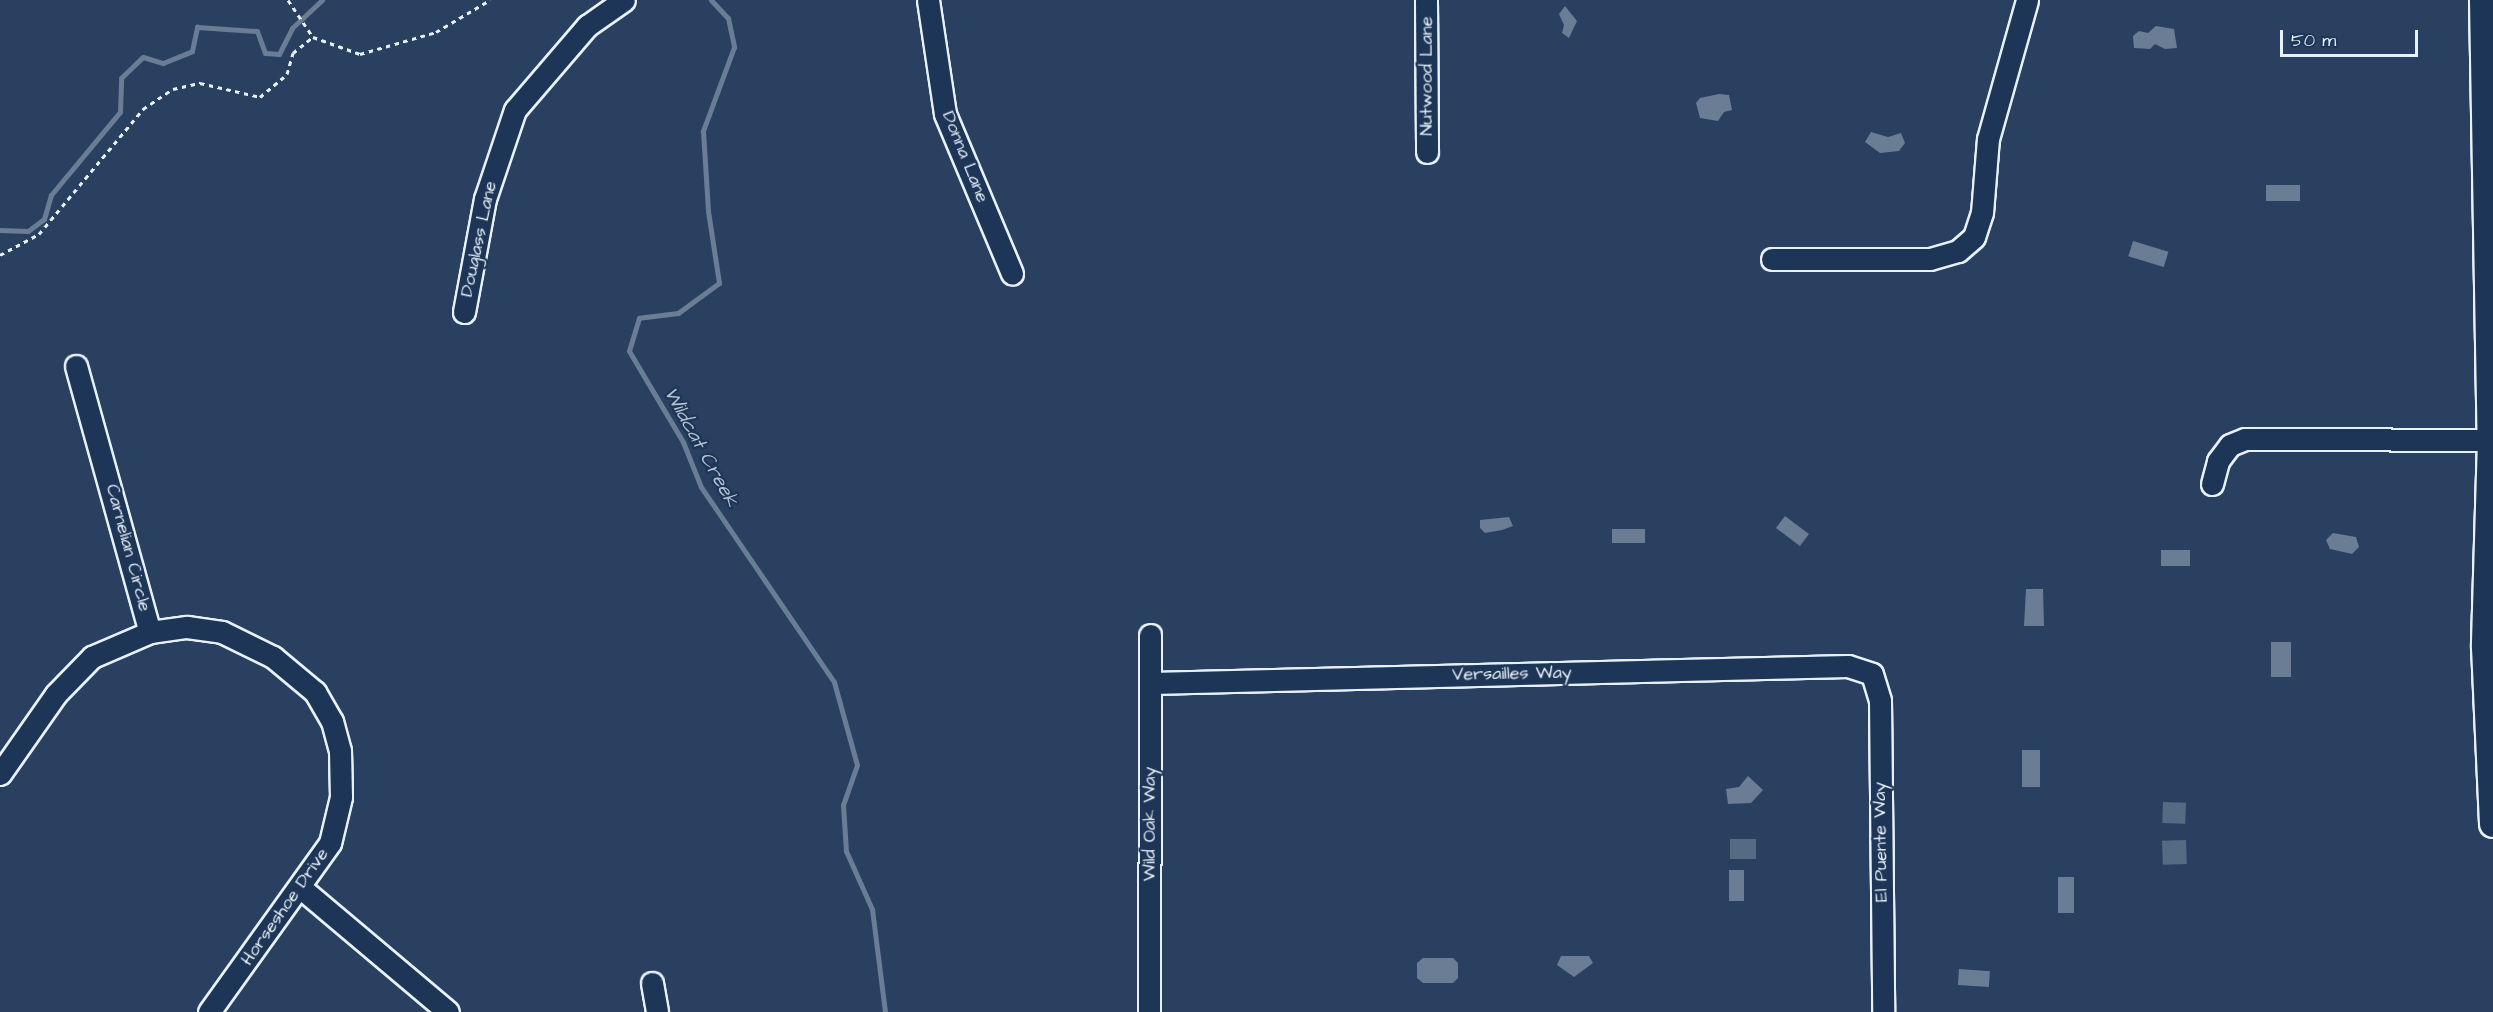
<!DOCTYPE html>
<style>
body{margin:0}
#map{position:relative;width:2493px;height:1012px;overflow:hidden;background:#294061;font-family:"Architects Daughter",sans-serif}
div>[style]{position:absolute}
.water>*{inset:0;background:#6b7c95;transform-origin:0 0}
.stream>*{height:5px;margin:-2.5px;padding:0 2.5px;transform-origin:2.5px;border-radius:2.5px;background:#6b7c95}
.building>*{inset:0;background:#556a83;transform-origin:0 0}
.path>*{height:3px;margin-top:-1.5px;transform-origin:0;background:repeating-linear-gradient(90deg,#e8f1f8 0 4.5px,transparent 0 9px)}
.roads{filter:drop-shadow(2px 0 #e8f1f8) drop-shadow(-2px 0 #e8f1f8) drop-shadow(0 2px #e8f1f8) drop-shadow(0 -2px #e8f1f8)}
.minor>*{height:21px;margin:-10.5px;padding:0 10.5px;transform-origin:10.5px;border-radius:10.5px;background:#1d3557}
.major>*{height:26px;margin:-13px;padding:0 13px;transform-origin:13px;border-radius:13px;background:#1d3557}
span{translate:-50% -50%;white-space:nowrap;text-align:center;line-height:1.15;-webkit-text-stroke:4.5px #1d3557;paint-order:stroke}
.street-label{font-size:18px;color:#e8f1f8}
.water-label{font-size:20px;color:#b6c2d0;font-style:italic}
.scale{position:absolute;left:2280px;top:30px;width:138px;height:27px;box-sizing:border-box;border:3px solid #e8f1f8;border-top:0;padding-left:8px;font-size:18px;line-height:21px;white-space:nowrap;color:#e8f1f8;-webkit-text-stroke:4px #1d3557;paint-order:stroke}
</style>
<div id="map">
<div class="water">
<i style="clip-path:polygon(1565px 6px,1577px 21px,1569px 38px,1562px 33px,1564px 25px,1559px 14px)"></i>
<i style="clip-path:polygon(2156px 26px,2174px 29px,2177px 48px,2165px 49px,2155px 44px,2150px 49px,2134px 48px,2133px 36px,2139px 31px,2148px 33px)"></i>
<i style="clip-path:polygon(1719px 94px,1729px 95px,1732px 110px,1724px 112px,1718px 121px,1700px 118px,1696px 103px,1700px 98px)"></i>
<i style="clip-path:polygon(1871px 132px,1888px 137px,1901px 133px,1905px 143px,1899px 151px,1880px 153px,1865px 142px)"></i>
<i style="left:2266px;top:185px;width:34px;height:16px"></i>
<i style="left:2133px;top:241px;width:37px;height:16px;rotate:17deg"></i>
<i style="left:1785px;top:516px;width:30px;height:15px;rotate:37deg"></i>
<i style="clip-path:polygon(1509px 517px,1513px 526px,1502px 530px,1485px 533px,1480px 528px,1480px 520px)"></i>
<i style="left:1612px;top:529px;width:33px;height:14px"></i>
<i style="clip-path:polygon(2333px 533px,2356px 537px,2359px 547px,2352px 554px,2330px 549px,2326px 540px)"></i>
<i style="left:2161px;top:550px;width:29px;height:16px"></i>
<i style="clip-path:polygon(2026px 589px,2043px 589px,2044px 626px,2024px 626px)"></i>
<i style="left:2291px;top:642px;width:35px;height:20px;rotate:90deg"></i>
<i style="left:2040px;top:750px;width:37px;height:18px;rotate:90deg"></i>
<i style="clip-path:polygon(1748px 776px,1763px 790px,1751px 803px,1728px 804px,1726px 789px,1739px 787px)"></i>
<i style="left:1729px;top:870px;width:15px;height:31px"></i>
<i style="left:2058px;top:877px;width:16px;height:36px"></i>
<i style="clip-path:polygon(1561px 956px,1589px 956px,1593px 963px,1574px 977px,1557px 965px)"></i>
<i style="clip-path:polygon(1423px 958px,1453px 958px,1458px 963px,1458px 978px,1453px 983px,1423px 983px,1417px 978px,1417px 963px)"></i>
<i style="left:1959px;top:969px;width:31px;height:16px;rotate:4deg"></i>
</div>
<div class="stream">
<i style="left:711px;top:0;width:25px;rotate:47deg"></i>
<i style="left:728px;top:18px;width:30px;rotate:78deg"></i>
<i style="left:734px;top:47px;width:90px;rotate:110.3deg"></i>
<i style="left:703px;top:131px;width:80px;rotate:86.4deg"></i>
<i style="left:708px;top:211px;width:73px;rotate:81.3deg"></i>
<i style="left:719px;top:283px;width:51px;rotate:143.8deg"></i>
<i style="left:678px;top:313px;width:39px;rotate:173deg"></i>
<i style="left:639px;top:318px;width:34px;rotate:107deg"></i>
<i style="left:629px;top:351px;width:106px;rotate:59.3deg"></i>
<i style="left:683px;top:442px;width:48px;rotate:68.2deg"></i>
<i style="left:701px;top:487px;width:236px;rotate:55.7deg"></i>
<i style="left:834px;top:682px;width:86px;rotate:74.5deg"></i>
<i style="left:857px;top:765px;width:42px;rotate:109.3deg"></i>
<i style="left:843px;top:805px;width:46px;rotate:86.3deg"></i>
<i style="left:846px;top:851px;width:64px;rotate:65.9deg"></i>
<i style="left:872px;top:909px;width:104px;rotate:82.8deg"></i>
<i style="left:0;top:230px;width:28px;rotate:2deg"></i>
<i style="left:28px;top:231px;width:20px;rotate:-37deg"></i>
<i style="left:44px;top:219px;width:25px;rotate:-74deg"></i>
<i style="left:51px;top:195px;width:108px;rotate:-50.3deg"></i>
<i style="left:120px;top:112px;width:34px;rotate:-88deg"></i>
<i style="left:121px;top:78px;width:30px;rotate:-44deg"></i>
<i style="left:143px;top:57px;width:21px;rotate:17deg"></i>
<i style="left:163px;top:63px;width:31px;rotate:-22deg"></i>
<i style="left:192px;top:51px;width:25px;rotate:-78deg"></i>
<i style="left:197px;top:27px;width:60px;rotate:3.8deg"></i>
<i style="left:257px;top:31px;width:23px;rotate:70deg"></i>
<i style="left:265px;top:53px;width:14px;rotate:4deg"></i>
<i style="left:279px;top:54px;width:29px;rotate:-63deg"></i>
<i style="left:292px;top:28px;width:41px;rotate:-43deg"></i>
</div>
<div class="building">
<i style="left:2163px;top:802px;width:23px;height:21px;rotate:2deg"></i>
<i style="left:1730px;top:839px;width:26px;height:20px"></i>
<i style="left:2186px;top:840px;width:24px;height:24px;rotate:88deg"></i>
</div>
<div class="path">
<i style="left:288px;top:0;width:45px;rotate:56deg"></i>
<i style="left:313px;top:37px;width:50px;rotate:19.9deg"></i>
<i style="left:360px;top:54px;width:79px;rotate:-16.1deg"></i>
<i style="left:436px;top:32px;width:63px;rotate:-30.7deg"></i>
<i style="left:0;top:255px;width:44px;rotate:-28.3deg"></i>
<i style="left:39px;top:234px;width:163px;rotate:-50.2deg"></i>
<i style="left:143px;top:109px;width:36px;rotate:-34deg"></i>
<i style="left:173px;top:89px;width:28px;rotate:-13deg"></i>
<i style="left:200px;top:83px;width:62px;rotate:13.1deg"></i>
<i style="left:260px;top:97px;width:35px;rotate:-40deg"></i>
<i style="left:287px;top:74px;width:22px;rotate:-74deg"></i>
<i style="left:293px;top:53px;width:26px;rotate:-39deg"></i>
</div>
<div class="roads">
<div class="minor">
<i style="left:928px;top:0;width:115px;rotate:81.5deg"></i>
<i style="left:945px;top:114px;width:173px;rotate:67.2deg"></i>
<i style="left:1426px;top:0;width:152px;rotate:89.6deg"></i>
<i style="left:1772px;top:259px;width:158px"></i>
<i style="left:1930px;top:259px;width:29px;rotate:-16deg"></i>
<i style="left:1958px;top:251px;width:21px;rotate:-41deg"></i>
<i style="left:1974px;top:237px;width:25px;rotate:-72deg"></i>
<i style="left:1982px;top:213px;width:74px;rotate:-85.4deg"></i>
<i style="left:1988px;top:139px;width:144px;rotate:-74.3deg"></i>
<i style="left:464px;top:312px;width:115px;rotate:-79.5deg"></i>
<i style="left:485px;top:199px;width:94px;rotate:-71.4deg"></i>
<i style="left:515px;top:110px;width:111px;rotate:-49.4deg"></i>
<i style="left:587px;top:26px;width:45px;rotate:-35.1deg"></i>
<i style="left:76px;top:366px;width:276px;rotate:74.5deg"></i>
<i style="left:2212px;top:484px;width:24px;rotate:-75deg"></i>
<i style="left:2218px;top:461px;width:20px;rotate:-53deg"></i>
<i style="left:2230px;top:445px;width:16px;rotate:-22deg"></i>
<i style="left:2245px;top:439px;width:248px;rotate:0.2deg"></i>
<i style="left:1151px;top:683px;width:697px;rotate:-1.4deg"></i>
<i style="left:1848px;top:666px;width:25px;rotate:18deg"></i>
<i style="left:1872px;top:674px;width:27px;rotate:73deg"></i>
<i style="left:1880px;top:700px;width:312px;rotate:89.4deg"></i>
<i style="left:0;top:774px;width:98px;rotate:-55deg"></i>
<i style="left:56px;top:694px;width:52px;rotate:-45.8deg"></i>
<i style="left:92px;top:657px;width:63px;rotate:-23.3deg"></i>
<i style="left:150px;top:632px;width:37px;rotate:-8deg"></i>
<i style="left:187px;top:627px;width:35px;rotate:8deg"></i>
<i style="left:222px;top:632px;width:57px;rotate:26.1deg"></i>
<i style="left:273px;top:657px;width:55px;rotate:39.8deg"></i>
<i style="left:315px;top:692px;width:34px;rotate:60deg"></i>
<i style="left:332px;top:721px;width:30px;rotate:75deg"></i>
<i style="left:340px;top:750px;width:47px;rotate:88.8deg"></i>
<i style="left:341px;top:797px;width:47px;rotate:103.4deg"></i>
<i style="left:330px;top:843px;width:208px;rotate:125.6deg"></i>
<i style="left:301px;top:888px;width:192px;rotate:40.1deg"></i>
<i style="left:652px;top:983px;width:29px;rotate:80deg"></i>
<i style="left:1149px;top:1012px;width:377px;rotate:-89.8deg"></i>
</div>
<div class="major">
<i style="left:2483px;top:0;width:440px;rotate:89deg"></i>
<i style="left:2491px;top:440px;width:207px;rotate:91.7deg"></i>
<i style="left:2485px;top:647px;width:177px;rotate:87.4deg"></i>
</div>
</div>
<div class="street-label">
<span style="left:1427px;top:76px;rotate:-90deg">Nutwood Lane</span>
<span style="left:965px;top:157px;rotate:68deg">Donna Lane</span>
<span style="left:479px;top:239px;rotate:-78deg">Douglass Lane</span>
<span style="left:128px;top:548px;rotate:75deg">Carnelian Circle</span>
<span style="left:1512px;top:674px;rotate:-1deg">Versailles Way</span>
<span style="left:1150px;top:824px;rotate:-90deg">Wild Oak Way</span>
<span style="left:1881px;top:842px;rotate:-91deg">El Puente Way</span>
<span style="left:285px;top:907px;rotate:-55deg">Horseshoe Drive</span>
</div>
<div class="water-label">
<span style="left:701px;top:447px;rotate:61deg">Wildcat Creek</span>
</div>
<div class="scale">50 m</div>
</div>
